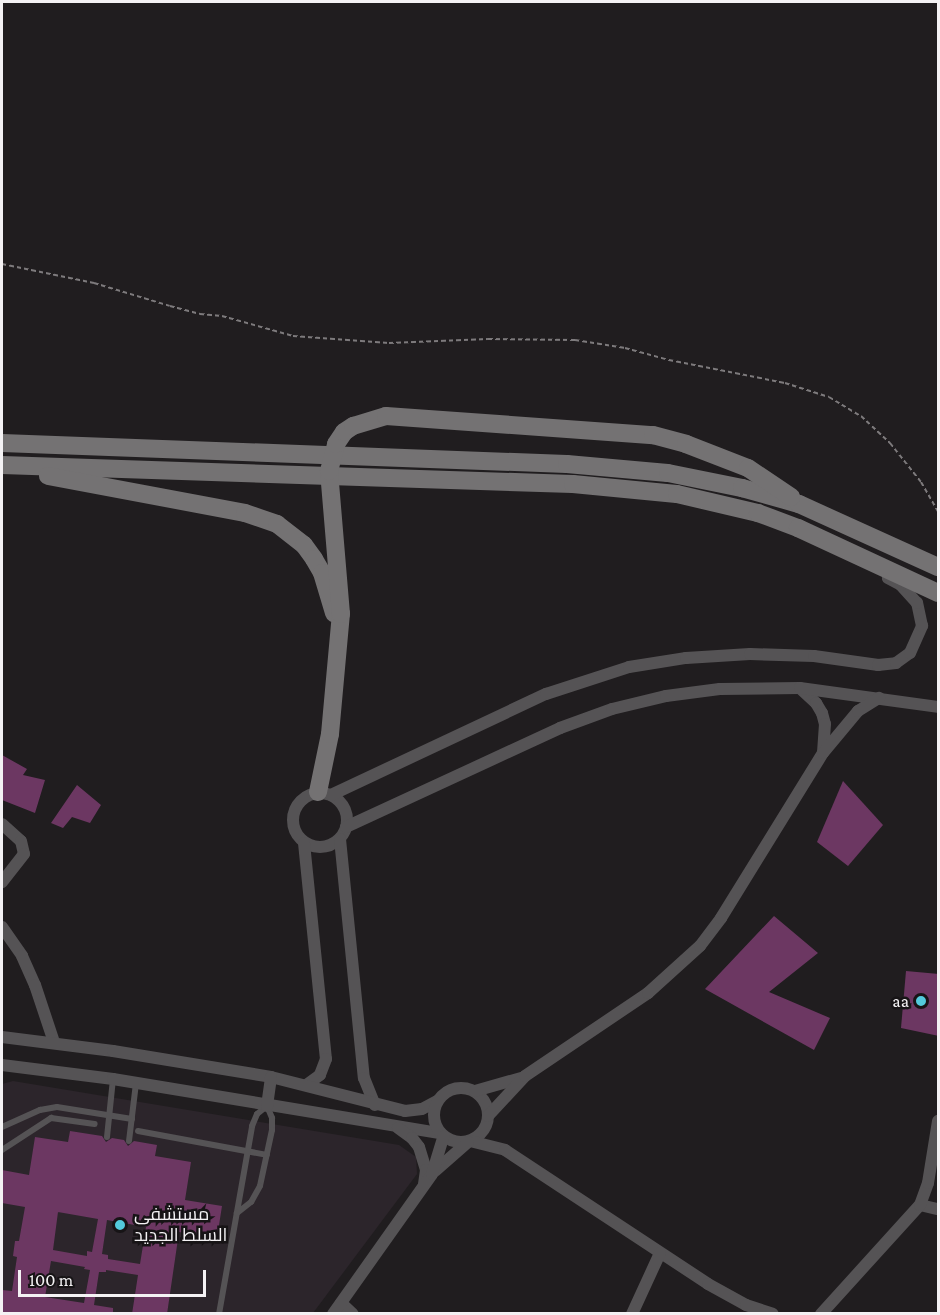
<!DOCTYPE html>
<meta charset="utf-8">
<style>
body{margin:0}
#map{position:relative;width:940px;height:1315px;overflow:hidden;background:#201d1f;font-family:"Crimson Pro",Cairo,serif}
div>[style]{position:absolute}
.built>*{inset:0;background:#2c252b}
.building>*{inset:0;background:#6c3762}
.path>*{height:2px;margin-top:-1px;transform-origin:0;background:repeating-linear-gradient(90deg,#7d7a7c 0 4.5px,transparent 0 7.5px)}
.lane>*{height:6px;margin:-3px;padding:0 3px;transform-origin:3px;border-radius:3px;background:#555355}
.street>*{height:12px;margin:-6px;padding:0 6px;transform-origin:6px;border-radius:6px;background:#555355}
.street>.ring{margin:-6px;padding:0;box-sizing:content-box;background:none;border:12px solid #555355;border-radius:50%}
.secondary>*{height:18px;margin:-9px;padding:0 9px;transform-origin:9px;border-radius:9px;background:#747273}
.dots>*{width:16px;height:16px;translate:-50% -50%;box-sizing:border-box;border:3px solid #171416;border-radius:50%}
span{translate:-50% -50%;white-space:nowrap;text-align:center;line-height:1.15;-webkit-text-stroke:5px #171416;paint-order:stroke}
.poi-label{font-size:18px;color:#f4f2f4}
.right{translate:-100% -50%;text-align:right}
.left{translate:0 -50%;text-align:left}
.frame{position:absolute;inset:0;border:3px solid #f4f2f4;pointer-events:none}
.scale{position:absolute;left:18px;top:1270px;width:188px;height:27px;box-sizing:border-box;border:3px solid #f4f2f4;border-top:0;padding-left:8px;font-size:18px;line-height:21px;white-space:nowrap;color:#f4f2f4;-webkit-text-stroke:4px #171416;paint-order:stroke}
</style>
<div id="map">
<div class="built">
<i style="clip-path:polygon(13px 1081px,399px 1145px,416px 1157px,417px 1174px,313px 1313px,2px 1313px,2px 1084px)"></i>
</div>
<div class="building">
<i style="clip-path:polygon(2px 755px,27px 769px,23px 775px,45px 780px,35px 813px,2px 800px)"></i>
<i style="clip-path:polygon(843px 781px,883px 825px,848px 866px,817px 842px)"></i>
<i style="clip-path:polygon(77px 785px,101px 805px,90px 823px,72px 817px,63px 828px,51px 823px)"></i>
<i style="clip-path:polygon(774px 916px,818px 953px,769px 992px,830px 1018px,814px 1050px,705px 989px)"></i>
<i style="clip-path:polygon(906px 971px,939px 974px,939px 1036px,901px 1028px)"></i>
<i style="clip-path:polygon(evenodd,70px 1131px,102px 1136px,106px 1142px,112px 1138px,124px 1140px,128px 1146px,134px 1141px,157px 1145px,155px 1156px,191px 1162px,185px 1200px,222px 1206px,217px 1238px,179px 1232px,167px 1314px,132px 1314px,138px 1275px,106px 1270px,106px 1272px,99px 1272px,94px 1305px,113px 1308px,113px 1314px,2px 1314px,2px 1290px,12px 1291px,17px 1257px,13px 1256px,15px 1241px,19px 1241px,25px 1207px,2px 1203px,2px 1170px,29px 1175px,35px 1137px,68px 1142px,70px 1131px,58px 1212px,98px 1219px,92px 1252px,87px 1251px,87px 1256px,53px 1250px,58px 1212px,70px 1131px,107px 1220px,146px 1227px,140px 1264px,108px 1259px,108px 1255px,102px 1254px,107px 1220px,70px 1131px,51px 1261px,85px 1267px,84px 1269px,90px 1270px,84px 1303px,45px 1297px,51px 1261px)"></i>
</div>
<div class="path">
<i style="left:2px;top:264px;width:94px;rotate:11.7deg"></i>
<i style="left:94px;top:283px;width:79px;rotate:16.8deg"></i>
<i style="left:170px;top:306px;width:31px;rotate:15deg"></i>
<i style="left:200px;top:314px;width:22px;rotate:5deg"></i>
<i style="left:222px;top:316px;width:74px;rotate:15.7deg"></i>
<i style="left:293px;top:336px;width:96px;rotate:4.2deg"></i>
<i style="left:389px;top:343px;width:99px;rotate:-2.3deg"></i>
<i style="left:488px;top:339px;width:87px;rotate:0.7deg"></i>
<i style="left:575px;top:340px;width:51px;rotate:9.1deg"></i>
<i style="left:625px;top:348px;width:46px;rotate:15.3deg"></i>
<i style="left:669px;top:360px;width:118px;rotate:11.2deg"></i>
<i style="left:785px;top:383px;width:46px;rotate:17.7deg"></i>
<i style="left:829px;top:397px;width:37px;rotate:31deg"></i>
<i style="left:861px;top:416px;width:40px;rotate:43deg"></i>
<i style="left:890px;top:443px;width:50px;rotate:51.5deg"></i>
<i style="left:921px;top:482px;width:34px;rotate:60deg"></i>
</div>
<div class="lane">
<i style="left:2px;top:1127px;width:42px;rotate:-24.1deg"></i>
<i style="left:40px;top:1110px;width:17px;rotate:-10deg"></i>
<i style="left:57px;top:1107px;width:76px;rotate:9.1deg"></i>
<i style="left:138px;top:1131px;width:131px;rotate:10.5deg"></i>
<i style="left:107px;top:1137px;width:58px;rotate:-84.1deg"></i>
<i style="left:129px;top:1141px;width:58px;rotate:-83.1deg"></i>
<i style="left:2px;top:1150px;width:59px;rotate:-33.1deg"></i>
<i style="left:51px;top:1118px;width:44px;rotate:7.8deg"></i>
<i style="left:219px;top:1314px;width:191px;rotate:-80deg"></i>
<i style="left:252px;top:1126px;width:13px;rotate:-67deg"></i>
<i style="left:257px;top:1114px;width:13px;rotate:-39deg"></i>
<i style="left:267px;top:1106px;width:13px;rotate:67deg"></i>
<i style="left:272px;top:1118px;width:12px;rotate:90deg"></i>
<i style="left:272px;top:1130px;width:57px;rotate:102.1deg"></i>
<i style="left:260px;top:1186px;width:18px;rotate:119deg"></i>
<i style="left:251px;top:1202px;width:18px;rotate:142deg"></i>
</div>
<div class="street">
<i style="left:801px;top:689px;width:21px;rotate:43deg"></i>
<i style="left:816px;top:703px;width:12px;rotate:59deg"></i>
<i style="left:822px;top:713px;width:11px;rotate:75deg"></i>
<i style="left:825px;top:724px;width:28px;rotate:94deg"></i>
<i class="ring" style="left:293px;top:793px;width:42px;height:42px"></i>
<i style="left:331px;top:795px;width:238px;rotate:-25.2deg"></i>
<i style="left:546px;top:694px;width:87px;rotate:-18deg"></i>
<i style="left:629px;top:667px;width:58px;rotate:-9deg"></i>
<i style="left:686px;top:658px;width:64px;rotate:-3.6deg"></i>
<i style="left:750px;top:654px;width:64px;rotate:1.8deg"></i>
<i style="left:814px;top:656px;width:65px;rotate:8deg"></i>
<i style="left:878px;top:665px;width:18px;rotate:-6deg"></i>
<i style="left:896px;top:663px;width:17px;rotate:-36deg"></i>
<i style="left:910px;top:653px;width:30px;rotate:-66deg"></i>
<i style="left:922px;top:626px;width:24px;rotate:-102deg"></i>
<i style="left:917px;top:603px;width:24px;rotate:-132deg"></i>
<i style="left:901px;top:585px;width:15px;rotate:-152deg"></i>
<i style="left:2px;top:824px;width:25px;rotate:42deg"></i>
<i style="left:21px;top:841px;width:13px;rotate:77deg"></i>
<i style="left:24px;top:854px;width:36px;rotate:128deg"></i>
<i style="left:346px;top:827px;width:236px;rotate:-24.8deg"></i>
<i style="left:560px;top:728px;width:55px;rotate:-20.1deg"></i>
<i style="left:612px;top:709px;width:56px;rotate:-13.5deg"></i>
<i style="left:666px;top:696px;width:54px;rotate:-7.4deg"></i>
<i style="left:720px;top:689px;width:80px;rotate:-0.7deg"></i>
<i style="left:800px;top:688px;width:139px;rotate:7.8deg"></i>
<i style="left:340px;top:839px;width:240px;rotate:84.3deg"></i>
<i style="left:364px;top:1078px;width:29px;rotate:68deg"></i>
<i style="left:304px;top:843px;width:217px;rotate:84.2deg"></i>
<i style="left:326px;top:1059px;width:17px;rotate:111deg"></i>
<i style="left:320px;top:1075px;width:17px;rotate:144deg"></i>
<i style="left:2px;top:927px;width:35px;rotate:55deg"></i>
<i style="left:22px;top:956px;width:32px;rotate:66deg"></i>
<i style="left:35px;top:985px;width:60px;rotate:71.6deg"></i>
<i style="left:2px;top:1037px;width:112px;rotate:7.2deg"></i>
<i style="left:113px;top:1051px;width:160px;rotate:9.3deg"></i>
<i style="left:271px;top:1077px;width:138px;rotate:14.2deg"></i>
<i style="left:405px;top:1111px;width:17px;rotate:-7deg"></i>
<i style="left:422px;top:1109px;width:17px;rotate:-28deg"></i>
<i style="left:2px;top:1065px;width:112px;rotate:7.2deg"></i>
<i style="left:113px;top:1079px;width:331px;rotate:9.4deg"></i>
<i class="ring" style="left:434px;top:1088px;width:42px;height:42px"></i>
<i style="left:475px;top:1091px;width:48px;rotate:-15.8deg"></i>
<i style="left:267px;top:1106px;width:29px;rotate:-82deg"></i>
<i style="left:488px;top:1116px;width:54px;rotate:-47.2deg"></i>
<i style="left:525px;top:1076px;width:148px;rotate:-34deg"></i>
<i style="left:648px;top:993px;width:70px;rotate:-42.1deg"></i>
<i style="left:700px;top:946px;width:35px;rotate:-53deg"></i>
<i style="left:721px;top:918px;width:194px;rotate:-58.3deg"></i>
<i style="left:823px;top:753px;width:55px;rotate:-50.2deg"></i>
<i style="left:858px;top:711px;width:25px;rotate:-32deg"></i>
<i style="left:398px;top:1128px;width:17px;rotate:36deg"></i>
<i style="left:412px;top:1138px;width:11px;rotate:52deg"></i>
<i style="left:419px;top:1147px;width:24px;rotate:73deg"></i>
<i style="left:426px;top:1170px;width:14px;rotate:98deg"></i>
<i style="left:470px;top:1141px;width:36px;rotate:14deg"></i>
<i style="left:505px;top:1150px;width:243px;rotate:33.4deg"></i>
<i style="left:708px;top:1284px;width:43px;rotate:28.9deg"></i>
<i style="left:746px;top:1305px;width:28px;rotate:18deg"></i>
<i style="left:435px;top:1171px;width:44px;rotate:-41.3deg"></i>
<i style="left:920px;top:1205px;width:18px;rotate:13deg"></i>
<i style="left:341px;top:1303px;width:16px;rotate:43deg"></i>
<i style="left:333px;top:1314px;width:171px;rotate:-54.7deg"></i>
<i style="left:432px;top:1174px;width:39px;rotate:-73deg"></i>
<i style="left:632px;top:1314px;width:67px;rotate:-65.3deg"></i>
<i style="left:821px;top:1314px;width:147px;rotate:-47.8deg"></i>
<i style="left:920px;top:1205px;width:23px;rotate:-70deg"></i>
<i style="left:928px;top:1183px;width:63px;rotate:-80.8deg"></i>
</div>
<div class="secondary">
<i style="left:2px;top:443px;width:565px;rotate:2.13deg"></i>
<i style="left:567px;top:464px;width:101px;rotate:5.1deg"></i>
<i style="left:668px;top:473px;width:76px;rotate:11.5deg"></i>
<i style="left:742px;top:488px;width:59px;rotate:15.7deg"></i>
<i style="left:799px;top:504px;width:153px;rotate:24.4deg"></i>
<i style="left:2px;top:465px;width:571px;rotate:1.91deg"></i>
<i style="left:573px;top:484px;width:104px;rotate:5.5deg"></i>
<i style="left:677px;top:494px;width:83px;rotate:13.2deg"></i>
<i style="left:758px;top:513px;width:43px;rotate:20.6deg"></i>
<i style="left:798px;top:528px;width:154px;rotate:24.9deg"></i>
<i style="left:48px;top:476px;width:200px;rotate:10.6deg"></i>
<i style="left:245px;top:513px;width:34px;rotate:19deg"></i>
<i style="left:277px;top:524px;width:34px;rotate:38deg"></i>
<i style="left:304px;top:545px;width:17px;rotate:54deg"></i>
<i style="left:314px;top:559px;width:16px;rotate:60deg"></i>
<i style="left:322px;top:573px;width:42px;rotate:73.3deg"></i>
<i style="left:318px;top:792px;width:59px;rotate:-78.3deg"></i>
<i style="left:330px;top:734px;width:121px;rotate:-84.8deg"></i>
<i style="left:341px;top:614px;width:144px;rotate:-94.8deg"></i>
<i style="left:329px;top:471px;width:28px;rotate:-75deg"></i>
<i style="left:336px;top:444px;width:14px;rotate:-56deg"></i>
<i style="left:344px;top:432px;width:11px;rotate:-34deg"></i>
<i style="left:353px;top:426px;width:34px;rotate:-17deg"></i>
<i style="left:386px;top:416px;width:268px;rotate:4.1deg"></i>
<i style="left:653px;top:435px;width:34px;rotate:15deg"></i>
<i style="left:686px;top:444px;width:66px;rotate:21.2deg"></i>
<i style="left:748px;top:468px;width:52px;rotate:34deg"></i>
</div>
<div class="dots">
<i style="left:921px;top:1001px;background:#53cadc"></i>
<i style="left:120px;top:1225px;background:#53cadc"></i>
</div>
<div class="poi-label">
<span class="right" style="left:909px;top:1001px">aa</span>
<span class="left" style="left:134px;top:1225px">مستشفى<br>السلط الجديد</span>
</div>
<div class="frame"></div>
<div class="scale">100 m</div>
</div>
